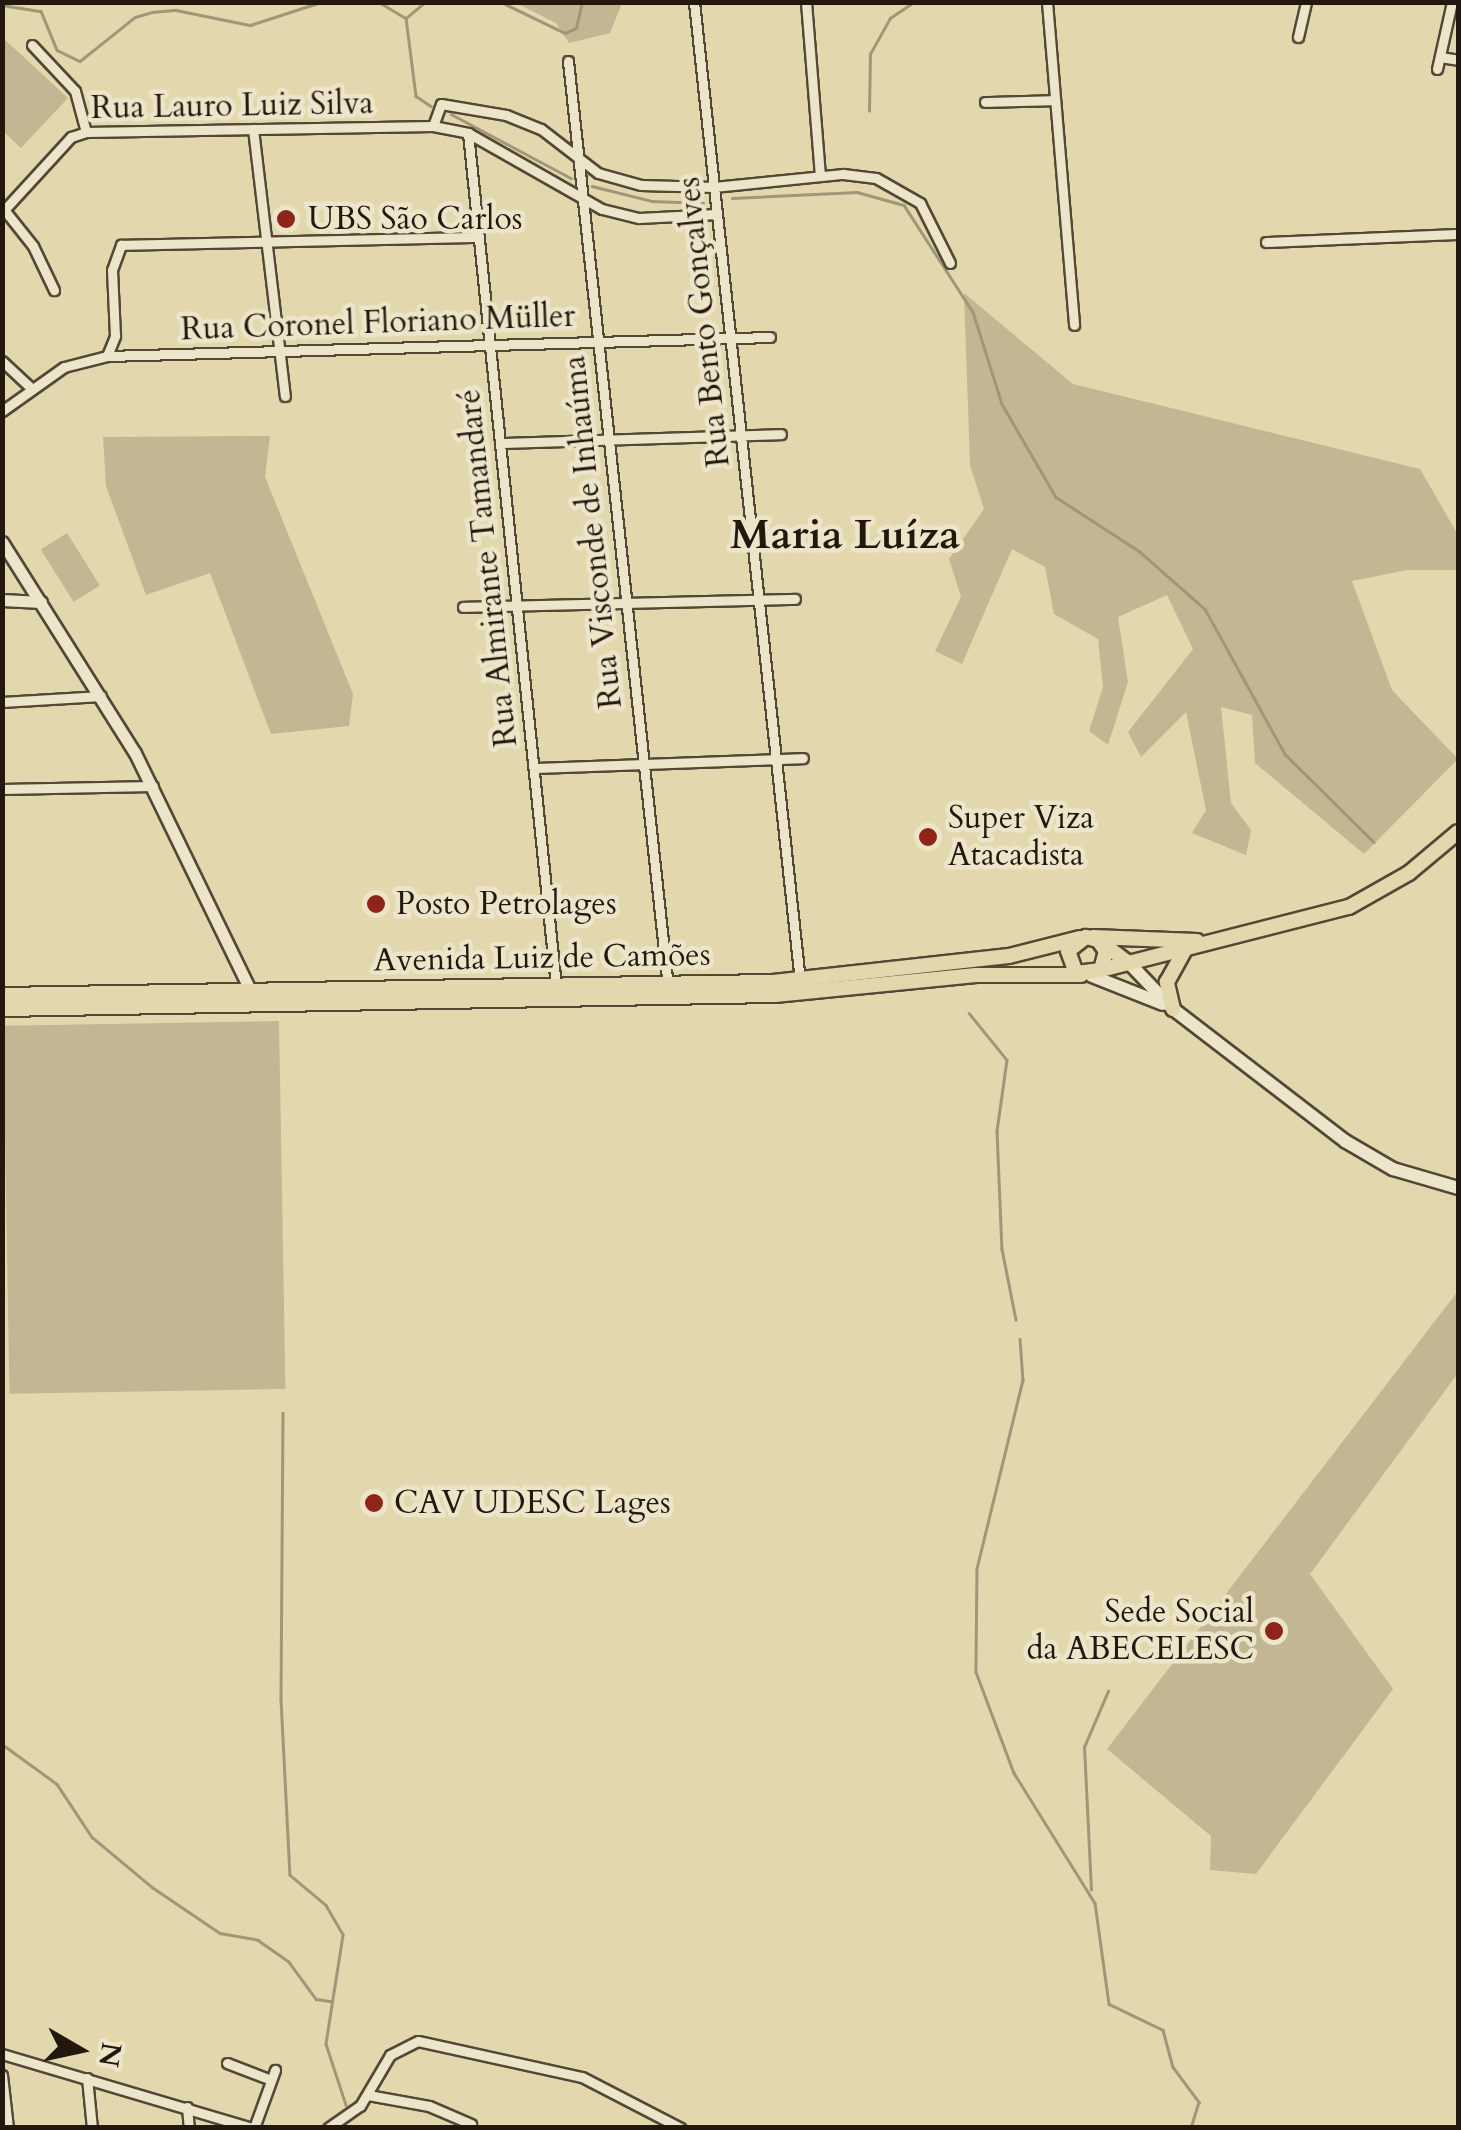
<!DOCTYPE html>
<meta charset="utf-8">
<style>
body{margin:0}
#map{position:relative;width:1461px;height:2130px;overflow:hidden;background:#e3d7ad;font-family:Cardo,serif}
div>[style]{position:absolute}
.green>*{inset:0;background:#c2b792;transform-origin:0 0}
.stream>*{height:2.5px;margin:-1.25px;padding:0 1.25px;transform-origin:1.25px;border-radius:1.25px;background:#a19677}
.roads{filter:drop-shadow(2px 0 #524835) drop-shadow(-2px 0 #524835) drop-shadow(0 2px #524835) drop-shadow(0 -2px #524835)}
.minor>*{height:9px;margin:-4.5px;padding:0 4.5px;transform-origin:4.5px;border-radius:4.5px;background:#ede5ca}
.tertiary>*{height:11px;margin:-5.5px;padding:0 5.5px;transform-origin:5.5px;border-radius:5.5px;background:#ede5ca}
.secondary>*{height:12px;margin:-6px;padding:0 6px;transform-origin:6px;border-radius:6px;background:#ede5ca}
.primary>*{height:14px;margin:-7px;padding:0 7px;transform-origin:7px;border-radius:7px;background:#e3d7ad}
.dots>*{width:28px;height:28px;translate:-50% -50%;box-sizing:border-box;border:5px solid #ede5ca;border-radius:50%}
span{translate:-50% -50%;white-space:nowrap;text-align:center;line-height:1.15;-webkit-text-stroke:9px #ede5ca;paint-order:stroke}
.street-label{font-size:32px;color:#22180d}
.poi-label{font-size:32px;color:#22180d}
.left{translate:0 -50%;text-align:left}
.right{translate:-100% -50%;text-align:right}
.district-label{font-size:42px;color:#22180d;font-weight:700}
.frame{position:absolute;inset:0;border:5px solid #22180d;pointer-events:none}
.north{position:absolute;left:30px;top:2000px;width:100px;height:100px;-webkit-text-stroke:8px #ede5ca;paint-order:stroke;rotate:99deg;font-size:28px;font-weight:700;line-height:40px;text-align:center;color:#22180d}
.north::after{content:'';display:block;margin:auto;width:35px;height:45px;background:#22180d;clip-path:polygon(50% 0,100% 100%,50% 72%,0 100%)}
</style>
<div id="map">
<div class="green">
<i style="clip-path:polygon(516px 3px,622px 2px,622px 3px,610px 33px,569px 43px,556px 23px)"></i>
<i style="clip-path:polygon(2px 37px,68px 98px,21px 148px,3px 131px)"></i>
<i style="clip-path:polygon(964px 293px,1073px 384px,1420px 469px,1458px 535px,1458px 570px,1407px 570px,1352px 581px,1392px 690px,1458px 759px,1364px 854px,1255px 763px,1252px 715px,1221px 707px,1231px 803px,1251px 830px,1246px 855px,1192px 833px,1206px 810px,1186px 712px,1141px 757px,1128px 732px,1193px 649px,1167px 595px,1118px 617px,1128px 682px,1108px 745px,1089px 731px,1103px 687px,1098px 639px,1054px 614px,1045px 567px,1012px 549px,962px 664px,935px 651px,961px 597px,949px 559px,984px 509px,970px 465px)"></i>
<i style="clip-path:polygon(270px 436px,265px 477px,353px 694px,349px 726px,271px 734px,210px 573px,146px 595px,106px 486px,103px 437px)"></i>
<i style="left:67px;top:533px;width:62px;height:31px;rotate:58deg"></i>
<i style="left:279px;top:1021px;width:368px;height:276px;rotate:89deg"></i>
<i style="clip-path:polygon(1458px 1291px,1458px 1373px,1310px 1574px,1393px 1689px,1256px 1874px,1210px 1870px,1211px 1836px,1107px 1749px)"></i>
</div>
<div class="stream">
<i style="left:379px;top:2px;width:31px;rotate:31deg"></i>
<i style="left:406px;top:18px;width:25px;rotate:-40deg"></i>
<i style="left:501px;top:2px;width:71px;rotate:25.8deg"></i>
<i style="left:565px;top:33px;width:12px;rotate:-24deg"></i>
<i style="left:576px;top:28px;width:27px;rotate:-77deg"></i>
<i style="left:2px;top:5px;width:39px;rotate:9deg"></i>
<i style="left:41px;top:11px;width:42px;rotate:67.7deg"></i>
<i style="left:57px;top:50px;width:25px;rotate:26deg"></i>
<i style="left:80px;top:61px;width:70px;rotate:-38.7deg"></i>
<i style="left:135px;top:17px;width:18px;rotate:-16deg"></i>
<i style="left:152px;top:12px;width:24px;rotate:-5deg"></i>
<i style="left:176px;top:10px;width:76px;rotate:11.5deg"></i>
<i style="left:250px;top:25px;width:75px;rotate:-17.9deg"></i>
<i style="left:406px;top:18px;width:79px;rotate:82.7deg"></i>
<i style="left:416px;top:96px;width:18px;rotate:34deg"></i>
<i style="left:869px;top:111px;width:57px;rotate:-89deg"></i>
<i style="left:870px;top:54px;width:41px;rotate:-60.9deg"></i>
<i style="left:890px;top:18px;width:29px;rotate:-34deg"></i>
<i style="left:451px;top:114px;width:136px;rotate:28.1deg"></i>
<i style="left:592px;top:186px;width:62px;rotate:14deg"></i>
<i style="left:652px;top:201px;width:51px;rotate:2.2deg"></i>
<i style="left:732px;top:198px;width:125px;rotate:-2.7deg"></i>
<i style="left:857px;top:192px;width:49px;rotate:15.5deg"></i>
<i style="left:904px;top:205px;width:127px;rotate:57.2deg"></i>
<i style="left:973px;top:312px;width:96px;rotate:72.5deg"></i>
<i style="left:1002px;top:404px;width:108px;rotate:59.9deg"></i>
<i style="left:1056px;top:497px;width:99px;rotate:33deg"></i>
<i style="left:1139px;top:551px;width:88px;rotate:41.3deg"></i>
<i style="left:1205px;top:609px;width:166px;rotate:61.1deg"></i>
<i style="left:1285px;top:754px;width:125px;rotate:44.7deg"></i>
<i style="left:969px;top:1013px;width:60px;rotate:51deg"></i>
<i style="left:1007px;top:1060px;width:72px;rotate:98deg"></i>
<i style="left:997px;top:1131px;width:118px;rotate:87.6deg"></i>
<i style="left:1002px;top:1249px;width:72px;rotate:78.8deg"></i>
<i style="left:1020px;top:1339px;width:41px;rotate:85.8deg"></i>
<i style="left:1023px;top:1380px;width:194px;rotate:103.7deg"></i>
<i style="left:977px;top:1568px;width:104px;rotate:90.6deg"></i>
<i style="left:976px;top:1672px;width:108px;rotate:69.4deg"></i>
<i style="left:1014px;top:1773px;width:153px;rotate:58.1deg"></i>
<i style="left:1095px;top:1903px;width:102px;rotate:82.1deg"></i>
<i style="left:1109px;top:2004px;width:60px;rotate:25.7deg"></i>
<i style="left:1163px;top:2030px;width:38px;rotate:75deg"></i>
<i style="left:1173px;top:2067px;width:44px;rotate:53.4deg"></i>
<i style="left:1199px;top:2102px;width:27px;rotate:107deg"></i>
<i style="left:283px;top:1413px;width:286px;rotate:90.4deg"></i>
<i style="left:281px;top:1699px;width:176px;rotate:87.1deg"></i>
<i style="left:290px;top:1875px;width:47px;rotate:39.8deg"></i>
<i style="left:326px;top:1905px;width:34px;rotate:60deg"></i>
<i style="left:343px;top:1935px;width:110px;rotate:98.9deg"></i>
<i style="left:326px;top:2044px;width:64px;rotate:71.8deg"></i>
<i style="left:2px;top:1744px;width:68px;rotate:36deg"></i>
<i style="left:57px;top:1784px;width:64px;rotate:56.6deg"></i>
<i style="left:92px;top:1837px;width:78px;rotate:39.8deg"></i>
<i style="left:152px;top:1887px;width:82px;rotate:34.1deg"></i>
<i style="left:220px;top:1933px;width:39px;rotate:10deg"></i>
<i style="left:258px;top:1940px;width:38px;rotate:35deg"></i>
<i style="left:289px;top:1962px;width:46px;rotate:53.9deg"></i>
<i style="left:316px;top:1999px;width:15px;rotate:8deg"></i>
<i style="left:1091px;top:1890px;width:143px;rotate:-92.8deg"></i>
<i style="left:1084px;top:1747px;width:61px;rotate:-66.8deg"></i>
</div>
<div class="roads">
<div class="minor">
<i style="left:694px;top:2px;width:985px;rotate:83.82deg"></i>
<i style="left:806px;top:2px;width:174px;rotate:85.4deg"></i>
<i style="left:1047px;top:2px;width:324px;rotate:85.2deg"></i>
<i style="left:1298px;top:37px;width:36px;rotate:-77deg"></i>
<i style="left:32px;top:45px;width:63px;rotate:46.9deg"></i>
<i style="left:75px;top:91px;width:42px;rotate:75deg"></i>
<i style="left:1440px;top:57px;width:18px;rotate:9deg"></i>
<i style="left:568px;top:61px;width:932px;rotate:83.84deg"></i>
<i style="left:1437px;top:69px;width:69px;rotate:-77.4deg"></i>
<i style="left:985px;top:102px;width:70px;rotate:-1.6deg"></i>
<i style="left:433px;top:126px;width:23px;rotate:-70deg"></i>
<i style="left:441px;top:104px;width:66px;rotate:9.6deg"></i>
<i style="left:506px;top:115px;width:38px;rotate:22deg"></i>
<i style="left:541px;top:129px;width:72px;rotate:37.7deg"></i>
<i style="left:598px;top:173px;width:45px;rotate:15.6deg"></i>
<i style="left:641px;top:185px;width:73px;rotate:1.6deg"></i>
<i style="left:714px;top:187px;width:130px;rotate:-5.8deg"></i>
<i style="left:843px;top:174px;width:33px;rotate:7deg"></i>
<i style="left:876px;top:178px;width:51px;rotate:29.6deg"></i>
<i style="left:920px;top:203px;width:67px;rotate:63.4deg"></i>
<i style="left:253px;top:129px;width:269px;rotate:83.2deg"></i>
<i style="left:468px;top:133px;width:858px;rotate:84.11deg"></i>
<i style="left:2px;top:207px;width:50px;rotate:51.5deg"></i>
<i style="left:33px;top:246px;width:49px;rotate:64.5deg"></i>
<i style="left:5px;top:209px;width:98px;rotate:-47.5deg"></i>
<i style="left:71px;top:137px;width:16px;rotate:-18deg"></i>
<i style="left:86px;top:132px;width:347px;rotate:-1deg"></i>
<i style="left:433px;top:126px;width:36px;rotate:11deg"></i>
<i style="left:468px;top:133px;width:154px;rotate:29.6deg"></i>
<i style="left:602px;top:209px;width:38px;rotate:14deg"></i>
<i style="left:639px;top:218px;width:78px;rotate:-2.9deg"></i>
<i style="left:1266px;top:242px;width:192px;rotate:-2.4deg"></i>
<i style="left:107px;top:356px;width:22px;rotate:-68deg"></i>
<i style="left:115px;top:336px;width:66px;rotate:-92.6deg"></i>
<i style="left:112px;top:270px;width:27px;rotate:-70deg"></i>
<i style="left:121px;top:245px;width:358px;rotate:-1.3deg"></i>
<i style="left:2px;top:361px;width:38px;rotate:43deg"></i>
<i style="left:2px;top:411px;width:76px;rotate:-35.4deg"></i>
<i style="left:64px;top:367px;width:44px;rotate:-14.3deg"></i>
<i style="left:107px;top:356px;width:663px;rotate:-1.64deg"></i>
<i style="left:500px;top:443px;width:281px;rotate:-1.8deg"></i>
<i style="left:463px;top:607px;width:332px;rotate:-1.4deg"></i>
<i style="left:2px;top:702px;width:99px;rotate:-3.5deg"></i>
<i style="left:534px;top:768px;width:269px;rotate:-2.1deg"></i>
<i style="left:2px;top:789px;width:151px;rotate:-1.1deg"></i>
<i style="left:2px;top:2054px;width:261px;rotate:16.5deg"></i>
<i style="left:227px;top:2063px;width:47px;rotate:21.1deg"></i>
<i style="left:2px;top:2075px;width:53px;rotate:83.5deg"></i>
<i style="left:87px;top:2078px;width:50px;rotate:84.3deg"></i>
<i style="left:368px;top:2095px;width:62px;rotate:10.2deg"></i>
<i style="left:429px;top:2106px;width:46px;rotate:23.2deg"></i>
<i style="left:187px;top:2107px;width:21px;rotate:85deg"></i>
<i style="left:254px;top:2128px;width:62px;rotate:-70.1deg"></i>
<i style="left:328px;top:2128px;width:39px;rotate:-35deg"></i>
<i style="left:360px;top:2106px;width:59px;rotate:-59.5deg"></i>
<i style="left:390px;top:2055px;width:31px;rotate:-27deg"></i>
<i style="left:418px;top:2041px;width:168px;rotate:12.4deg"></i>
<i style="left:582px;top:2077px;width:111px;rotate:27.3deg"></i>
</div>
<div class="tertiary">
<i style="left:2px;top:542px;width:249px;rotate:57.8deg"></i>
<i style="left:135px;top:753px;width:270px;rotate:64.1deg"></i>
<i style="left:2px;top:600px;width:39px;rotate:3deg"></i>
</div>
<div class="secondary">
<i style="left:1129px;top:963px;width:64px;rotate:46.3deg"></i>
<i style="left:1173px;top:1009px;width:217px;rotate:37.5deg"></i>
<i style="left:1345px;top:1141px;width:56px;rotate:30.3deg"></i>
<i style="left:1393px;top:1169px;width:68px;rotate:16.3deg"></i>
<i style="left:1092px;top:976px;width:76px;rotate:21.5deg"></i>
</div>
<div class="primary">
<i style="left:1093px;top:937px;width:104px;rotate:2.2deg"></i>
<i style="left:1098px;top:940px;width:14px;rotate:54deg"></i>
<i style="left:1106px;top:951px;width:20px;rotate:105deg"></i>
<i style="left:1101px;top:970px;width:25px;rotate:173deg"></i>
<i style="left:1076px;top:973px;width:23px;rotate:-110deg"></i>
<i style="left:1068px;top:951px;width:23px;rotate:-38deg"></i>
<i style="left:1086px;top:937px;width:12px;rotate:14deg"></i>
<i style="left:1098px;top:940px;width:39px;rotate:37deg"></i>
<i style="left:1101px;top:970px;width:256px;rotate:-14.3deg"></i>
<i style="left:1349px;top:907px;width:69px;rotate:-29.5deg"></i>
<i style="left:1409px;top:873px;width:64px;rotate:-39.9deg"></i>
<i style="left:2px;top:995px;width:771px;rotate:-0.97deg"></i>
<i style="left:773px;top:982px;width:237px;rotate:-6.3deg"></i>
<i style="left:1009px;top:956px;width:73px;rotate:-14.2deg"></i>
<i style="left:2px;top:1009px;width:773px;rotate:-1.04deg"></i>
<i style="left:775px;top:995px;width:202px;rotate:-5.7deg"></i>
<i style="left:976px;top:975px;width:105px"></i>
<i style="left:1173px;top:1009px;width:28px;rotate:-103deg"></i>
<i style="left:1167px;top:982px;width:35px;rotate:-61deg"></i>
</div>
</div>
<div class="dots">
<i style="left:286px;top:219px;background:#8f2418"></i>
<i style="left:928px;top:837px;background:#8f2418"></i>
<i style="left:376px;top:904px;background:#8f2418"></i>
<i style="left:374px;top:1503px;background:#8f2418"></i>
<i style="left:1274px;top:1631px;background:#8f2418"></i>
</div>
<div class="street-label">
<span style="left:232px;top:106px;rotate:-1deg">Rua Lauro Luiz Silva</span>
<span style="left:704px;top:322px;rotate:-96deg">Rua Bento Gonçalves</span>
<span style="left:378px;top:323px;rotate:-2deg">Rua Coronel Floriano Müller</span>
<span style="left:593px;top:532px;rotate:-96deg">Rua Visconde de Inhaúma</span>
<span style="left:488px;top:568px;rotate:-96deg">Rua Almirante Tamandaré</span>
<span style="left:542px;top:958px;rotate:-1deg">Avenida Luiz de Camões</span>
</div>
<div class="poi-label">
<span class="left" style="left:308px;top:219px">UBS São Carlos</span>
<span class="left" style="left:948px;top:837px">Super Viza<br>Atacadista</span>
<span class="left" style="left:396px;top:904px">Posto Petrolages</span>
<span class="left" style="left:394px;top:1503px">CAV UDESC Lages</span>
<span class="right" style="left:1254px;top:1631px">Sede Social<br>da ABECELESC</span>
</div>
<div class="district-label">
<span style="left:845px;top:535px">Maria Luíza</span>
</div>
<div class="frame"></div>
<div class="north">N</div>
</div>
